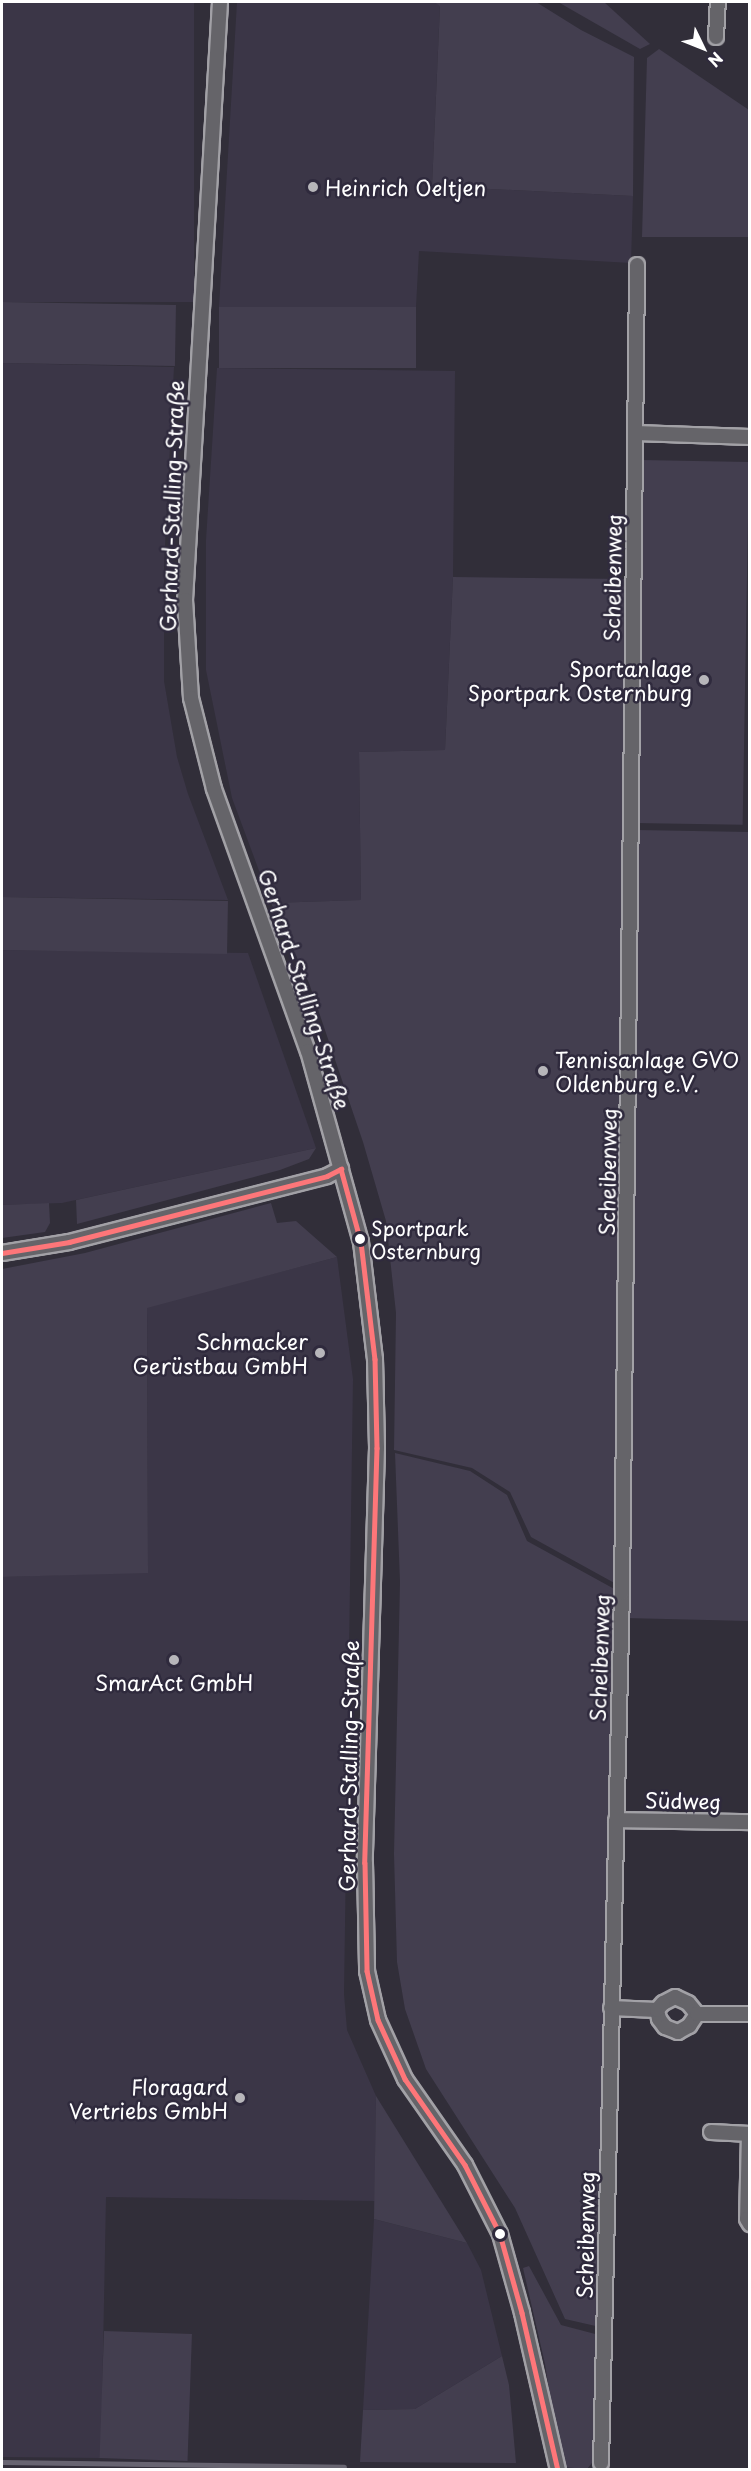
<!DOCTYPE html>
<meta charset="utf-8">
<style>
body{margin:0}
#map{position:relative;width:751px;height:2471px;overflow:hidden;background:#312e39;font-family:"Playpen Sans",sans-serif}
div>[style]{position:absolute}
.built>*{inset:0;background:#3b3647;transform-origin:0 0}
.green>*{inset:0;background:#433e4f;transform-origin:0 0}
.stream>*{height:5px;margin:-2.5px;padding:0 2.5px;transform-origin:2.5px;border-radius:2.5px;background:#686571}
.roads{filter:drop-shadow(2px 0 #a2a1a6) drop-shadow(-2px 0 #a2a1a6) drop-shadow(0 2px #a2a1a6) drop-shadow(0 -2px #a2a1a6)}
.minor>*{height:14px;margin:-7px;padding:0 7px;transform-origin:7px;border-radius:7px;background:#656469}
.bus-1>*{height:4.5px;margin:-2.25px;padding:0 2.25px;transform-origin:2.25px;border-radius:2.25px;background:#fd7679}
.dots>*{width:16px;height:16px;translate:-50% -50%;box-sizing:border-box;border:3px solid #2f2a3d;border-radius:50%}
span{translate:-50% -50%;white-space:nowrap;text-align:center;line-height:1.15;-webkit-text-stroke:5px #2f2a3d;paint-order:stroke}
.bus-label{font-size:20px;color:#fff}
.left{translate:0 -50%;text-align:left}
.poi-label{font-size:21px;color:#fff}
.right{translate:-100% -50%;text-align:right}
.street-label{font-size:21px;color:#fff}
.frame{position:absolute;inset:0;border:3px solid #fff;pointer-events:none}
.north{position:absolute;left:673px;top:18px;width:60px;height:60px;-webkit-text-stroke:4px #2f2a3d;paint-order:stroke;rotate:133deg;font-size:16px;font-weight:700;line-height:24px;text-align:center;color:#fff}
.north::after{content:'';display:block;margin:auto;width:21px;height:27px;background:#fff;clip-path:polygon(50% 0,100% 100%,50% 72%,0 100%)}
</style>
<div id="map">
<div class="built">
<i style="left:2px;top:2px;width:192px;height:300px"></i>
<i style="clip-path:polygon(237px 2px,434px 2px,440px 5px,432px 186px,633px 196px,631px 263px,419px 251px,416px 307px,219px 307px)"></i>
<i style="clip-path:polygon(2px 363px,174px 367px,164px 566px,164px 681px,177px 757px,188px 794px,228px 900px,2px 897px)"></i>
<i style="clip-path:polygon(217px 368px,455px 371px,453px 577px,445px 750px,359px 752px,361px 900px,271px 903px,232px 798px,206px 670px,206px 540px)"></i>
<i style="clip-path:polygon(2px 950px,248px 953px,316px 1148px,62px 1203px,2px 1205px)"></i>
<i style="clip-path:polygon(337px 1257px,353px 1379px,344px 1994px,347px 2030px,376px 2096px,375px 2201px,106px 2197px,101px 2458px,2px 2457px,2px 1577px,148px 1572px,147px 1307px)"></i>
<i style="clip-path:polygon(374px 2219px,467px 2243px,481px 2270px,502px 2356px,415px 2409px,363px 2410px)"></i>
</div>
<div class="green">
<i style="clip-path:polygon(434px 2px,536px 2px,581px 30px,634px 57px,633px 196px,432px 186px,440px 6px)"></i>
<i style="clip-path:polygon(558px 2px,604px 2px,650px 44px,640px 49px)"></i>
<i style="clip-path:polygon(659px 49px,749px 110px,749px 237px,642px 237px,647px 58px)"></i>
<i style="left:2px;top:302px;width:174px;height:61px;rotate:1deg"></i>
<i style="left:219px;top:307px;width:197px;height:61px"></i>
<i style="left:641px;top:460px;width:108px;height:363px;rotate:1deg"></i>
<i style="clip-path:polygon(453px 577px,626px 579px,618px 1585px,531px 1537px,510px 1492px,472px 1468px,394px 1450px,396px 1313px,386px 1221px,363px 1142px,309px 983px,271px 903px,361px 900px,359px 752px,445px 750px)"></i>
<i style="clip-path:polygon(637px 830px,749px 832px,749px 1621px,625px 1618px,634px 1262px)"></i>
<i style="left:2px;top:897px;width:226px;height:53px;rotate:1deg"></i>
<i style="clip-path:polygon(316px 1148px,309px 1159px,280px 1170px,77px 1224px,76px 1200px)"></i>
<i style="clip-path:polygon(49px 1203px,50px 1223px,45px 1232px,2px 1238px,2px 1205px)"></i>
<i style="clip-path:polygon(271px 1203px,277px 1223px,296px 1221px,337px 1257px,147px 1308px,148px 1573px,2px 1577px,2px 1269px,85px 1253px)"></i>
<i style="clip-path:polygon(395px 1453px,470px 1471px,507px 1495px,527px 1541px,618px 1591px,600px 2327px,565px 2319px,515px 2208px,426px 2069px,405px 2009px,397px 1962px,394px 1854px,400px 1582px)"></i>
<i style="clip-path:polygon(376px 2096px,467px 2243px,374px 2219px)"></i>
<i style="clip-path:polygon(529px 2266px,561px 2325px,599px 2335px,596px 2458px,587px 2469px,561px 2467px,545px 2364px,523px 2268px)"></i>
<i style="left:104px;top:2331px;width:88px;height:127px;rotate:2deg"></i>
<i style="clip-path:polygon(502px 2356px,509px 2385px,516px 2463px,360px 2462px,363px 2410px,415px 2409px)"></i>
</div>
<div class="stream">
<i style="left:2px;top:2462px;width:342px;rotate:0.8deg"></i>
</div>
<div class="roads">
<div class="minor">
<i style="left:220px;top:2px;width:599px;rotate:93.35deg"></i>
<i style="left:185px;top:600px;width:98px;rotate:86.5deg"></i>
<i style="left:191px;top:698px;width:94px;rotate:75.8deg"></i>
<i style="left:214px;top:789px;width:278px;rotate:70.3deg"></i>
<i style="left:308px;top:1051px;width:198px;rotate:74.5deg"></i>
<i style="left:361px;top:1242px;width:118px;rotate:83.2deg"></i>
<i style="left:375px;top:1359px;width:89px;rotate:88.7deg"></i>
<i style="left:377px;top:1448px;width:415px;rotate:91.7deg"></i>
<i style="left:365px;top:1863px;width:108px;rotate:88.9deg"></i>
<i style="left:367px;top:1971px;width:50px;rotate:77.3deg"></i>
<i style="left:378px;top:2020px;width:65px;rotate:65.4deg"></i>
<i style="left:405px;top:2079px;width:105px;rotate:55.1deg"></i>
<i style="left:465px;top:2165px;width:77px;rotate:63.1deg"></i>
<i style="left:500px;top:2234px;width:82px;rotate:74.4deg"></i>
<i style="left:522px;top:2313px;width:161px;rotate:77.1deg"></i>
<i style="left:716px;top:37px;width:35px;rotate:-87deg"></i>
<i style="left:636px;top:433px;width:114px;rotate:2deg"></i>
<i style="left:2px;top:1253px;width:68px;rotate:-9.3deg"></i>
<i style="left:69px;top:1242px;width:266px;rotate:-14.3deg"></i>
<i style="left:327px;top:1176px;width:16px;rotate:-27deg"></i>
<i style="left:616px;top:1820px;width:134px;rotate:0.9deg"></i>
<i style="left:611px;top:2008px;width:46px;rotate:2.5deg"></i>
<i style="left:657px;top:2010px;width:9px;rotate:77deg"></i>
<i style="left:659px;top:2019px;width:10px;rotate:53deg"></i>
<i style="left:665px;top:2027px;width:14px;rotate:21deg"></i>
<i style="left:678px;top:2032px;width:13px;rotate:-29deg"></i>
<i style="left:689px;top:2026px;width:14px;rotate:-56deg"></i>
<i style="left:697px;top:2014px;width:14px;rotate:-129deg"></i>
<i style="left:688px;top:2003px;width:14px;rotate:-155deg"></i>
<i style="left:675px;top:1997px;width:13px;rotate:153deg"></i>
<i style="left:663px;top:2003px;width:9px;rotate:131deg"></i>
<i style="left:697px;top:2014px;width:53px"></i>
<i style="left:711px;top:2132px;width:39px;rotate:3deg"></i>
<i style="left:749px;top:2134px;width:85px;rotate:91.3deg"></i>
<i style="left:747px;top:2219px;width:6px;rotate:59deg"></i>
<i style="left:601px;top:2463px;width:870px;rotate:-88.62deg"></i>
<i style="left:622px;top:1593px;width:1328px;rotate:-89.35deg"></i>
</div>
</div>
<div class="bus-1">
<i style="left:341px;top:1169px;width:76px;rotate:74.7deg"></i>
<i style="left:361px;top:1242px;width:118px;rotate:83.2deg"></i>
<i style="left:375px;top:1359px;width:89px;rotate:88.7deg"></i>
<i style="left:377px;top:1448px;width:415px;rotate:91.7deg"></i>
<i style="left:365px;top:1863px;width:108px;rotate:88.9deg"></i>
<i style="left:367px;top:1971px;width:50px;rotate:77.3deg"></i>
<i style="left:378px;top:2020px;width:65px;rotate:65.4deg"></i>
<i style="left:405px;top:2079px;width:105px;rotate:55.1deg"></i>
<i style="left:465px;top:2165px;width:77px;rotate:63.1deg"></i>
<i style="left:500px;top:2234px;width:82px;rotate:74.4deg"></i>
<i style="left:522px;top:2313px;width:161px;rotate:77.1deg"></i>
<i style="left:2px;top:1253px;width:68px;rotate:-9.3deg"></i>
<i style="left:69px;top:1242px;width:266px;rotate:-14.3deg"></i>
<i style="left:327px;top:1176px;width:16px;rotate:-27deg"></i>
</div>
<div class="dots">
<i style="left:313px;top:187px;background:#b7b6ba"></i>
<i style="left:704px;top:680px;background:#b7b6ba"></i>
<i style="left:543px;top:1071px;background:#b7b6ba"></i>
<i style="left:360px;top:1239px;background:#fff"></i>
<i style="left:320px;top:1353px;background:#b7b6ba"></i>
<i style="left:174px;top:1660px;background:#b7b6ba"></i>
<i style="left:240px;top:2098px;background:#b7b6ba"></i>
<i style="left:500px;top:2234px;background:#fff"></i>
</div>
<div class="bus-label">
<span class="left" style="left:371px;top:1240px">Sportpark<br>Osternburg</span>
</div>
<div class="poi-label">
<span class="left" style="left:325px;top:187px">Heinrich Oeltjen</span>
<span class="right" style="left:692px;top:680px">Sportanlage<br>Sportpark Osternburg</span>
<span class="left" style="left:555px;top:1071px">Tennisanlage GVO<br>Oldenburg e.V.</span>
<span class="right" style="left:308px;top:1353px">Schmacker<br>Gerüstbau GmbH</span>
<span style="left:174px;top:1682px">SmarAct GmbH</span>
<span class="right" style="left:228px;top:2098px">Floragard<br>Vertriebs GmbH</span>
</div>
<div class="street-label">
<span style="left:171px;top:506px;rotate:-88deg">Gerhard-Stalling-Straße</span>
<span style="left:612px;top:578px;rotate:-89deg">Scheibenweg</span>
<span style="left:305px;top:989px;rotate:72deg">Gerhard-Stalling-Straße</span>
<span style="left:607px;top:1172px;rotate:-89deg">Scheibenweg</span>
<span style="left:599px;top:1658px;rotate:-88deg">Scheibenweg</span>
<span style="left:348px;top:1766px;rotate:-89deg">Gerhard-Stalling-Straße</span>
<span style="left:683px;top:1800px;rotate:1deg">Südweg</span>
<span style="left:585px;top:2235px;rotate:-89deg">Scheibenweg</span>
</div>
<div class="frame"></div>
<div class="north">N</div>
</div>
